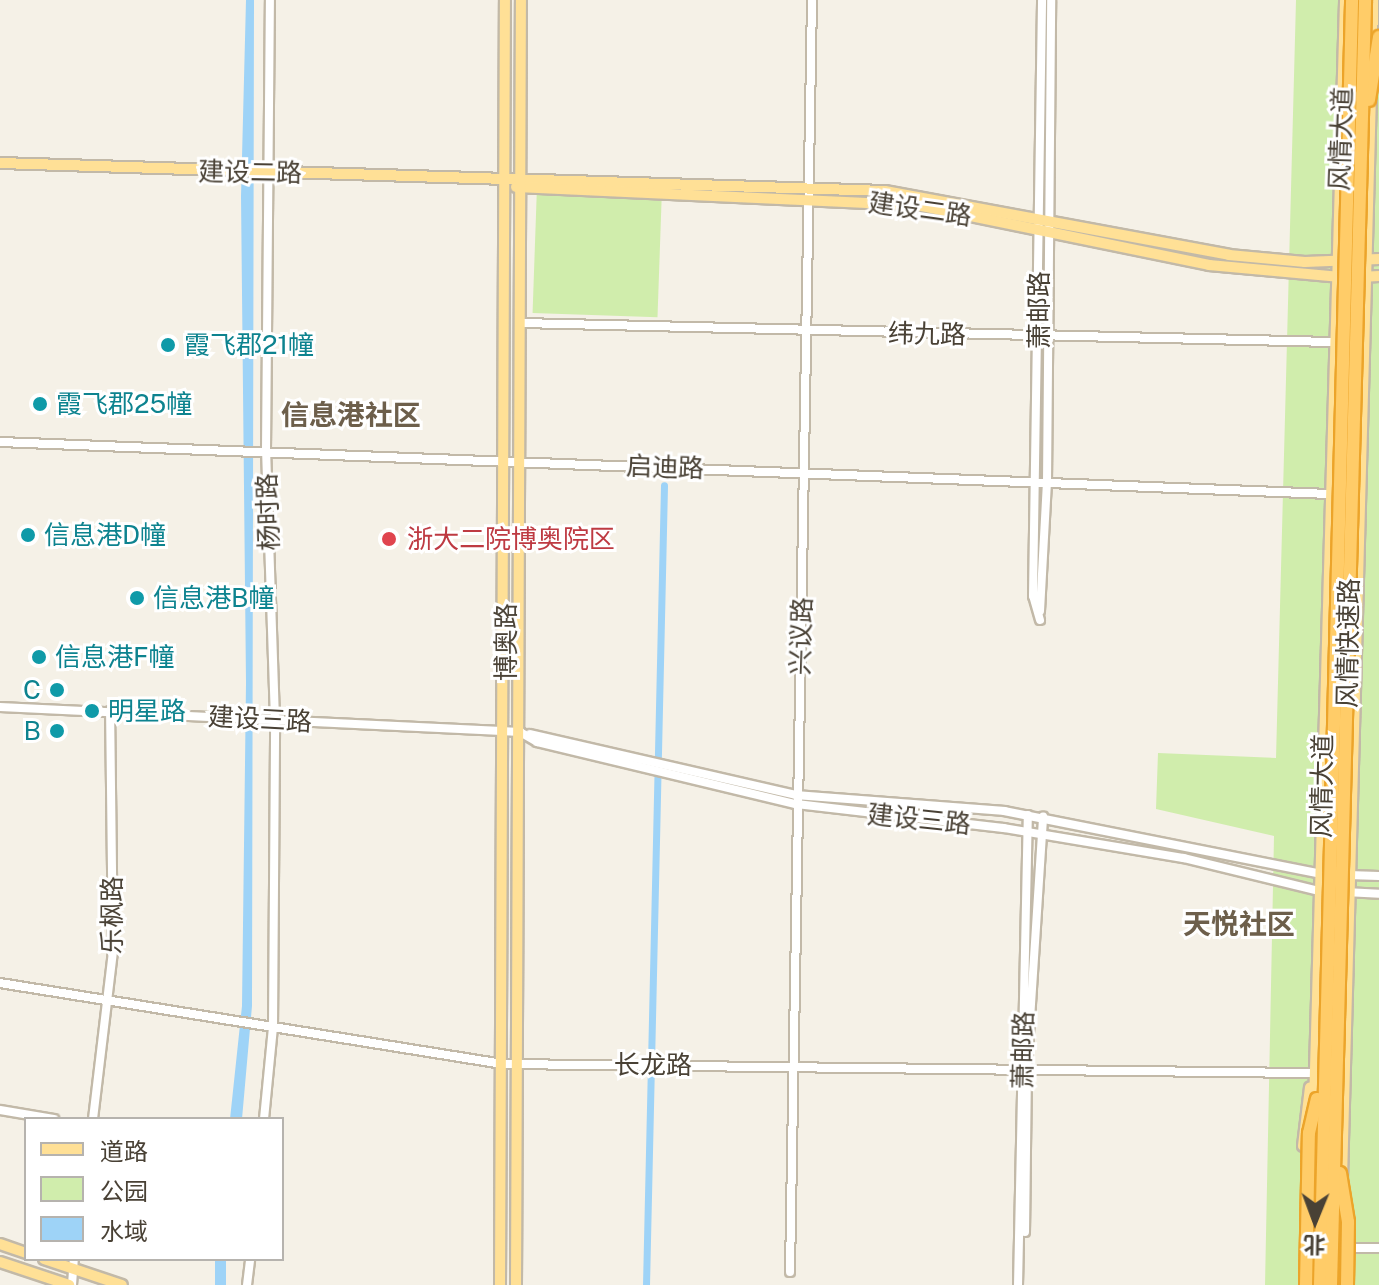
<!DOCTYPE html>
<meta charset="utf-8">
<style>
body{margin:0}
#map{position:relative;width:1379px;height:1285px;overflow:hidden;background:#f5f1e7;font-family:"Public Sans","Noto Sans SC",sans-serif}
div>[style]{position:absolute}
.green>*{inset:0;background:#d0edac;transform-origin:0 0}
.water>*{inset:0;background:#9ed3f7;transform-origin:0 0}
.canal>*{height:7px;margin:-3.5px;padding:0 3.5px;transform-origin:3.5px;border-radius:3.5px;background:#9ed3f7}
.roads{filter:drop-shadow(2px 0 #c2b9a8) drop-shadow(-2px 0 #c2b9a8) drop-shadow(0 2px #c2b9a8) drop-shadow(0 -2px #c2b9a8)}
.minor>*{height:8px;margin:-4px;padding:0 4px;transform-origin:4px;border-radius:4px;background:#fff}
.major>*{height:10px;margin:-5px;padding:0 5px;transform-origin:5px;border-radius:5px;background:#ffe096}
.bridges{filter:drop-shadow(2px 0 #eca42a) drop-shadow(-2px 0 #eca42a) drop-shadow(0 2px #eca42a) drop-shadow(0 -2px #eca42a)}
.highway-bridge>*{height:12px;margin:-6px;padding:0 6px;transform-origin:6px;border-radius:6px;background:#ffcc68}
.dots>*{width:22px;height:22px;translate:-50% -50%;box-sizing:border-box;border:4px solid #fff;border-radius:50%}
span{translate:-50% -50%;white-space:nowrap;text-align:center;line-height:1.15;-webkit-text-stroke:6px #fff;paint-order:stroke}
.street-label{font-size:26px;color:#494135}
.culture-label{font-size:26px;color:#0d838f}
.left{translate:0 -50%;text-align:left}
.right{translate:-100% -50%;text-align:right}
.health-label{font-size:26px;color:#be3a42}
.neighbourhood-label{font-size:28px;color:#6d5f4b;font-weight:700}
.legend{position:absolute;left:24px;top:1117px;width:260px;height:144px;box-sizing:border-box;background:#fff;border:2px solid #b6b3ae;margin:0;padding:10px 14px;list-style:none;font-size:24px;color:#494135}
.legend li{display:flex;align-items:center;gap:16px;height:40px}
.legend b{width:40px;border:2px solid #b6b3ae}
.north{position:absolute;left:1275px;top:1181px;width:80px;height:80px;-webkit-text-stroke:6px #fff;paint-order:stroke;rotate:181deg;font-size:22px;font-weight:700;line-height:32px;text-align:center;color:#494135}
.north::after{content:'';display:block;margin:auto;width:28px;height:36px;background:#494135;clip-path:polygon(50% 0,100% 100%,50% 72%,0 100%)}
</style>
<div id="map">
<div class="green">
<i style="clip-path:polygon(1296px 0,1379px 0,1379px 1285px,1265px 1285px,1274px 836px,1156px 809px,1158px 753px,1276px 758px)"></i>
<i style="left:537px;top:186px;width:125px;height:127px;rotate:2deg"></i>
</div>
<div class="water">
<i style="clip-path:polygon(246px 0,254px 0,252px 1006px,242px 1119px,230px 1119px,242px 1006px,246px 683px,241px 196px)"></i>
<i style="left:215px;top:1259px;width:11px;height:26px"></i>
</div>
<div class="canal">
<i style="left:646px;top:1285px;width:800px;rotate:-88.71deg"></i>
</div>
<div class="roads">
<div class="minor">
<i style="left:520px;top:323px;width:815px;rotate:1.34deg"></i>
<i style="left:0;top:442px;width:1330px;rotate:2.24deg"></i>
<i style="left:1040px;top:611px;width:129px;rotate:-86.9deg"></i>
<i style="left:1047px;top:482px;width:482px;rotate:-89.5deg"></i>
<i style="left:1040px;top:620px;width:25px;rotate:-106deg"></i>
<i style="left:1033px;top:596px;width:596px;rotate:-89.13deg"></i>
<i style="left:0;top:707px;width:521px;rotate:2.75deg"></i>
<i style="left:520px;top:732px;width:20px;rotate:30deg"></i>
<i style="left:537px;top:742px;width:266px;rotate:13.5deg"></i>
<i style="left:796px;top:804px;width:209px;rotate:6.6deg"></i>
<i style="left:1004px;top:828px;width:182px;rotate:9.5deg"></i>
<i style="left:1184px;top:858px;width:144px;rotate:13.7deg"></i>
<i style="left:530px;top:734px;width:273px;rotate:12.9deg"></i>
<i style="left:796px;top:795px;width:209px;rotate:4.4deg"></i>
<i style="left:1004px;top:811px;width:328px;rotate:11.2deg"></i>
<i style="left:1348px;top:875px;width:31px;rotate:2deg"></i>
<i style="left:1345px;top:892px;width:34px;rotate:3deg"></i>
<i style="left:0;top:983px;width:509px;rotate:9.15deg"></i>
<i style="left:503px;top:1064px;width:810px;rotate:0.64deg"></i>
<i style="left:0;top:1110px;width:55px;rotate:9.5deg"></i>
<i style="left:93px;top:1119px;width:169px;rotate:-83.2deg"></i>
<i style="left:113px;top:951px;width:240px;rotate:-90.7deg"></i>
<i style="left:264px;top:1119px;width:92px;rotate:-84.4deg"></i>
<i style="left:273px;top:1027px;width:307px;rotate:-89.6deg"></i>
<i style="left:275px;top:720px;width:271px;rotate:-91.9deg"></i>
<i style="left:266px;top:449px;width:449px;rotate:-89.5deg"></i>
<i style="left:1025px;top:1232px;width:166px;rotate:-89.3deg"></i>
<i style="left:1027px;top:1066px;width:250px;rotate:-86.3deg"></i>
<i style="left:1344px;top:1248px;width:35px"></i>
<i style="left:790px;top:1272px;width:1272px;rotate:-89.01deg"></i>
<i style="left:72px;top:1285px;width:26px;rotate:-86deg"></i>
<i style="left:247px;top:1285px;width:26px;rotate:-83deg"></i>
<i style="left:1018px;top:1285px;width:470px;rotate:-88.8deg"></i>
</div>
<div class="major">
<i style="left:1372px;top:55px;width:55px;rotate:-89deg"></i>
<i style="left:0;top:163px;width:885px;rotate:1.81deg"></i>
<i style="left:885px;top:191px;width:350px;rotate:10.5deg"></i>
<i style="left:1229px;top:255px;width:76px;rotate:5.3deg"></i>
<i style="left:1305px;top:262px;width:74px;rotate:-2.3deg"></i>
<i style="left:516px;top:187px;width:401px;rotate:2.6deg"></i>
<i style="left:917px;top:205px;width:298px;rotate:11.6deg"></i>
<i style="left:1209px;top:265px;width:132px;rotate:5.2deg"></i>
<i style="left:1360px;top:277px;width:19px;rotate:-3deg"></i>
<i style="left:1314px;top:1105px;width:1105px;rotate:-88.39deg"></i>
<i style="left:1303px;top:1146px;width:59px;rotate:-83.2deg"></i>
<i style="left:1342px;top:1179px;width:1084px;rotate:-88.47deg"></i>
<i style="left:0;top:1244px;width:28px;rotate:19deg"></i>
<i style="left:44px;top:1259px;width:82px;rotate:18.4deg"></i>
<i style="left:0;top:1262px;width:73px;rotate:18.4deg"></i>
<i style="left:500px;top:1285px;width:1285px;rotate:-89.78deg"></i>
<i style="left:516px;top:1285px;width:1285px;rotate:-89.78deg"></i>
<i style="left:1339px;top:1285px;width:78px;rotate:-88.5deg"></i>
</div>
</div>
<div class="bridges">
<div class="highway-bridge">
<i style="left:1369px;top:100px;width:64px;rotate:-81deg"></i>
<i style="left:1340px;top:1173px;width:50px;rotate:80.7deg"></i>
<i style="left:1348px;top:1222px;width:63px;rotate:90.9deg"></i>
<i style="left:1306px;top:1285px;width:152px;rotate:-88.9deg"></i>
<i style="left:1309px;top:1133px;width:35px;rotate:-77deg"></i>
<i style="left:1320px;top:1285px;width:1285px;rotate:-88.57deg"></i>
<i style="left:1331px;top:1285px;width:1285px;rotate:-88.48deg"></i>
</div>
</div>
<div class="dots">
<i style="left:168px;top:345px;background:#0f9aa8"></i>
<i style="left:40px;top:404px;background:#0f9aa8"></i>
<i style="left:28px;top:535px;background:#0f9aa8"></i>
<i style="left:389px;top:539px;background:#e0444e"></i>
<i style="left:137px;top:598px;background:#0f9aa8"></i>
<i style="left:39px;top:657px;background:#0f9aa8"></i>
<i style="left:57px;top:690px;background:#0f9aa8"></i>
<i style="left:92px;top:711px;background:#0f9aa8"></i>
<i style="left:57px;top:731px;background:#0f9aa8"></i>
</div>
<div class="street-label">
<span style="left:1341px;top:139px;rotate:-88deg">风情大道</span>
<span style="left:250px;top:172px;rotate:1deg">建设二路</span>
<span style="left:920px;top:209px;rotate:8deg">建设二路</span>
<span style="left:1039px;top:310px;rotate:-90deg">萧邮路</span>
<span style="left:927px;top:334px;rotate:1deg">纬九路</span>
<span style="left:665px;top:467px;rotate:2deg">启迪路</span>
<span style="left:268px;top:512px;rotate:-92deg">杨时路</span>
<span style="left:801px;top:636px;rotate:-88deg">兴议路</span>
<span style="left:506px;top:642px;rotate:-90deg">博奥路</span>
<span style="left:1348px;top:643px;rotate:-89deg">风情快速路</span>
<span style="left:260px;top:719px;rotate:3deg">建设三路</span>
<span style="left:1322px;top:786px;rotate:-89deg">风情大道</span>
<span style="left:919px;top:819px;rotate:6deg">建设三路</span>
<span style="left:112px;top:915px;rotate:-90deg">乐枫路</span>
<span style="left:1023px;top:1050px;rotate:-89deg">萧邮路</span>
<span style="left:653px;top:1065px">长龙路</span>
</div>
<div class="culture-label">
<span class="left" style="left:184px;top:345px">霞飞郡21幢</span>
<span class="left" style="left:56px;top:404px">霞飞郡25幢</span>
<span class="left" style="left:44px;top:535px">信息港D幢</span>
<span class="left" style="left:153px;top:598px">信息港B幢</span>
<span class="left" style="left:55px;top:657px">信息港F幢</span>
<span class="right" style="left:41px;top:690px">C</span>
<span class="left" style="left:108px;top:711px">明星路</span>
<span class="right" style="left:41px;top:731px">B</span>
</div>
<div class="health-label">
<span class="left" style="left:407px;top:539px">浙大二院博奥院区</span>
</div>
<div class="neighbourhood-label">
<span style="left:351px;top:415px">信息港社区</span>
<span style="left:1239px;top:924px">天悦社区</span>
</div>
<ul class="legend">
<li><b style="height:10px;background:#ffe096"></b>道路</li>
<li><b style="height:22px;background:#d0edac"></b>公园</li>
<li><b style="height:22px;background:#9ed3f7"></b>水域</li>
</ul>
<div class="north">北</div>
</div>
